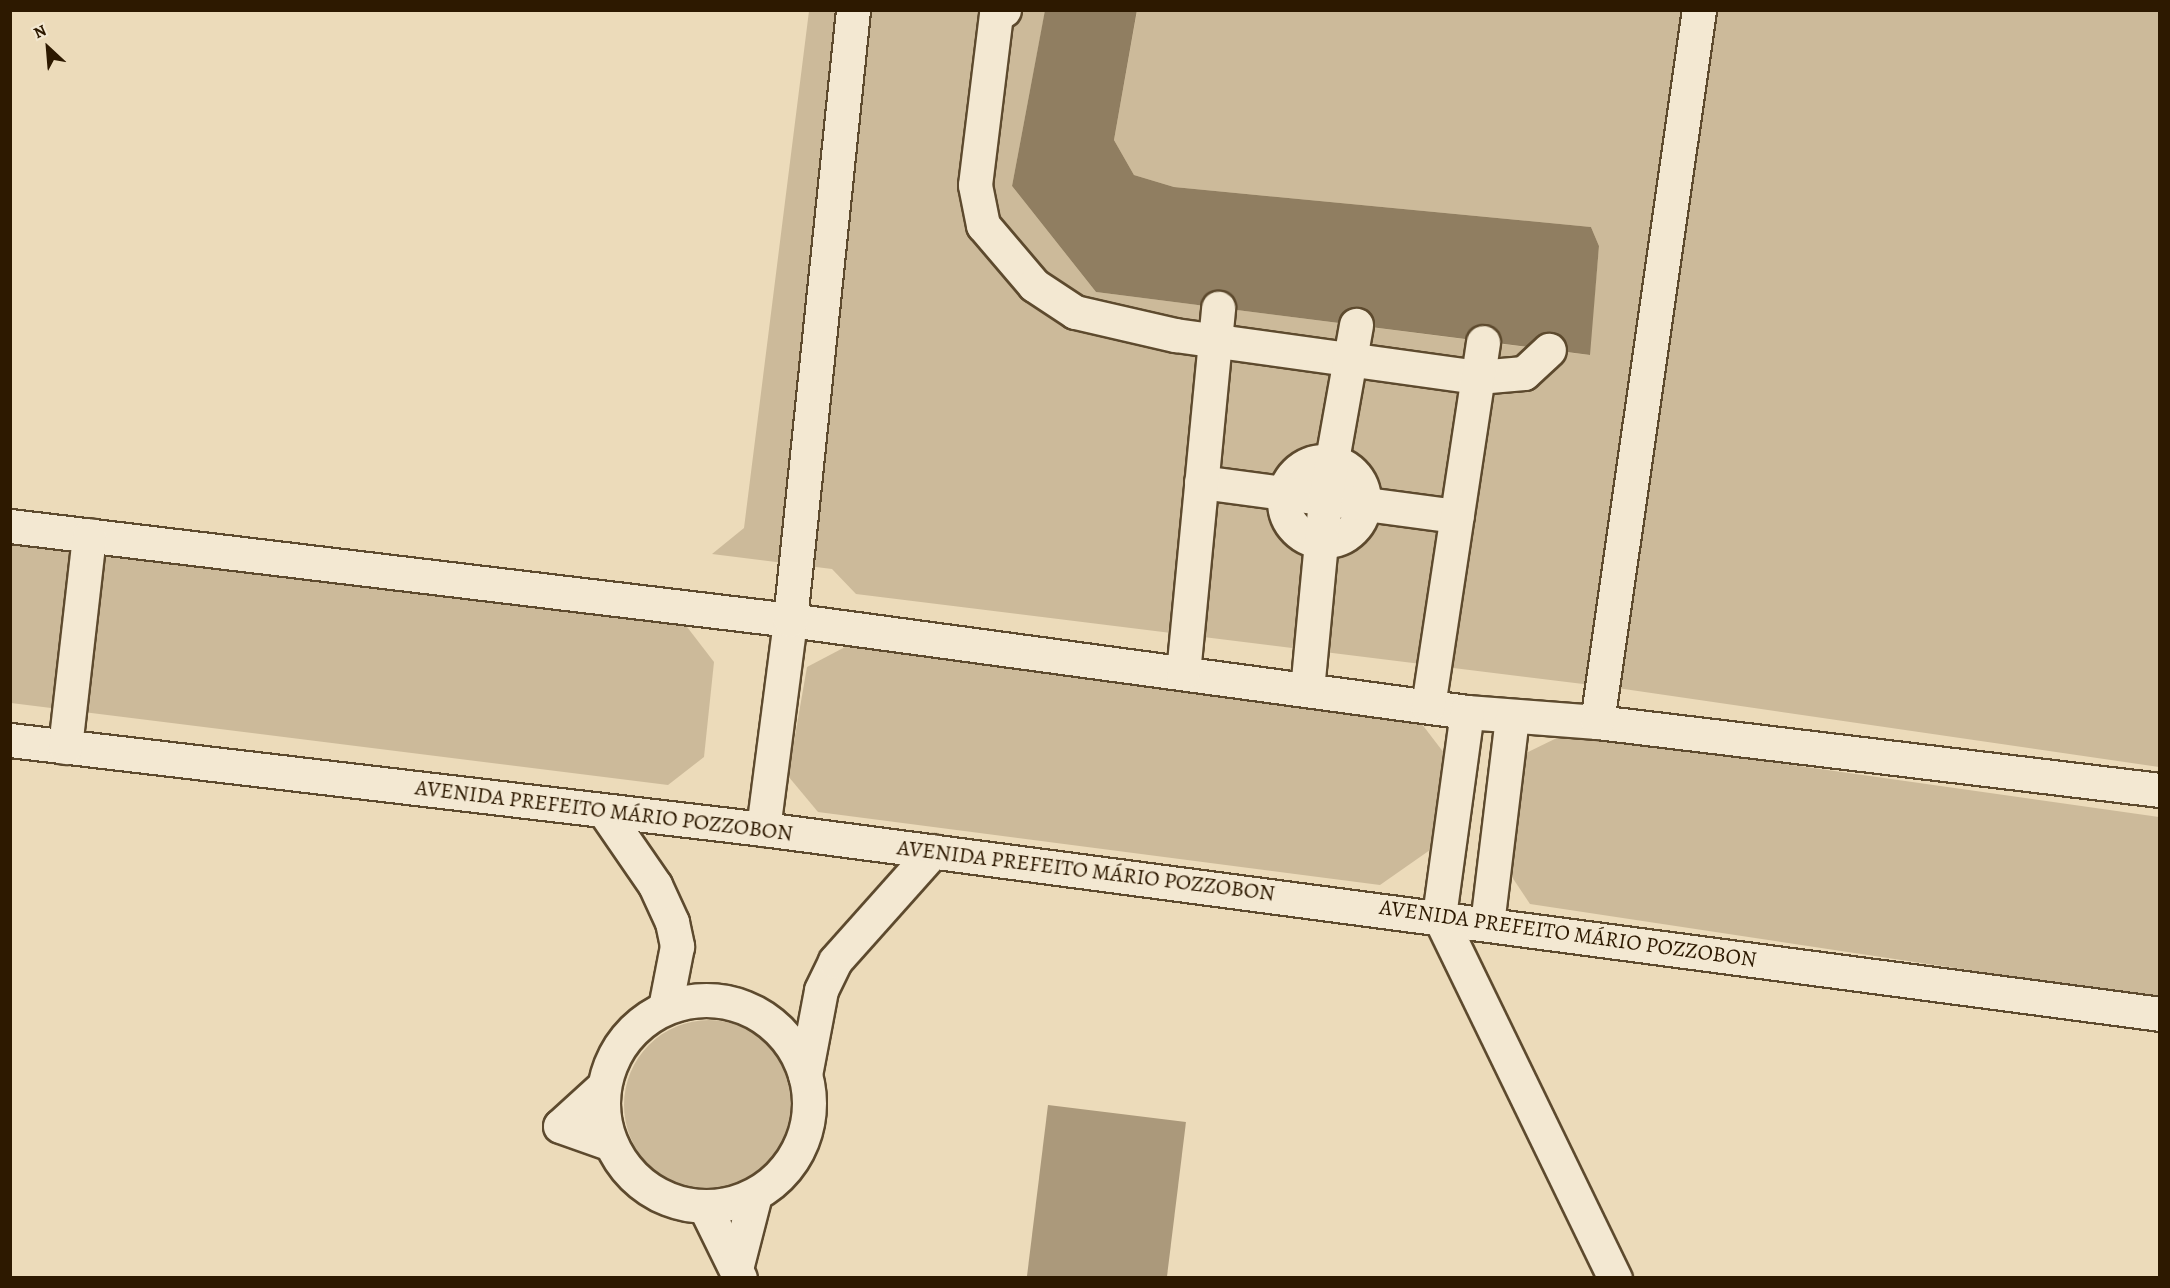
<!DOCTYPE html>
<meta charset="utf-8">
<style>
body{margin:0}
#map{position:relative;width:2170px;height:1288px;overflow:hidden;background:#ecdbba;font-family:Alegreya,serif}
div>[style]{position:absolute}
.green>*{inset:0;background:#ccba9a}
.round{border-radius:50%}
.water>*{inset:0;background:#ab997b;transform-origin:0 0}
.building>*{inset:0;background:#907e61}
.roads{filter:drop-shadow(2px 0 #5d4a2e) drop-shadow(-2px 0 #5d4a2e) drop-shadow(0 2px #5d4a2e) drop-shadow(0 -2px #5d4a2e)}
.minor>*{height:33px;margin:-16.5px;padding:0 16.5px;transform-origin:16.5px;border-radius:16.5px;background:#f3e8d2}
.minor>.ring{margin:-16.5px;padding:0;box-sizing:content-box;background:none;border:33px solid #f3e8d2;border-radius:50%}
span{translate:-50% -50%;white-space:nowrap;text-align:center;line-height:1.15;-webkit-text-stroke:4.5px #f3e8d2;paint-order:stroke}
.street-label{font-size:22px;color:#2d1900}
.frame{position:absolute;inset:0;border:12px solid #2d1900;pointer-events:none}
.north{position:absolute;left:18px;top:18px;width:60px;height:60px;-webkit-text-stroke:4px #f3e8d2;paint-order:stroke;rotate:334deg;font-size:16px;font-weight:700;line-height:24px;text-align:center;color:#2d1900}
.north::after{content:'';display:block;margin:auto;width:21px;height:27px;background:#2d1900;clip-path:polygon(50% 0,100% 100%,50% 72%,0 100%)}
</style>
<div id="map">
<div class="green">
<i style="clip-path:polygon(809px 11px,1045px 11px,1012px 186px,1096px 292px,1589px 355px,1599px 246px,1591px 227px,1174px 187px,1134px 175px,1114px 140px,1137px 11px,2159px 11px,2159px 767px,1624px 689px,856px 594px,832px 569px,712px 554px,744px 528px)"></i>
<i style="clip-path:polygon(11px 541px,684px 623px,714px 662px,704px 757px,668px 785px,11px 703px)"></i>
<i style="clip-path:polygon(847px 646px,1418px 719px,1444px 753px,1430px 850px,1380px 885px,818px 812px,788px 776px,807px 667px)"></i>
<i style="clip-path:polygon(1567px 733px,2159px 817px,2159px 999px,1530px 904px,1508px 871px,1524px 754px)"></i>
<i class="round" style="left:624px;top:1020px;width:170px;height:170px"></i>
</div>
<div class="water">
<i style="left:1048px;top:1105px;width:139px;height:174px;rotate:7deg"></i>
</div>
<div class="building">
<i style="clip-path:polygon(1045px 10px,1137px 10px,1114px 140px,1134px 175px,1174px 187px,1591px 227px,1599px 246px,1590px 355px,1096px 292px,1012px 186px)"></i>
</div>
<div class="roads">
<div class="minor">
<i style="left:1004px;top:10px;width:9px;rotate:153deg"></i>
<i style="left:996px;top:14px;width:172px;rotate:97deg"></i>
<i style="left:975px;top:185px;width:41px;rotate:78.7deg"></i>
<i style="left:983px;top:225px;width:79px;rotate:49.6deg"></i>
<i style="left:1034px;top:285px;width:49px;rotate:33.4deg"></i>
<i style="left:1075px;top:312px;width:103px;rotate:13deg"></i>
<i style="left:1175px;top:335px;width:306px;rotate:7.9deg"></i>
<i style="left:1478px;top:377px;width:46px;rotate:-5deg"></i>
<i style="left:1524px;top:373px;width:34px;rotate:-43deg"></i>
<i class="ring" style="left:1284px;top:461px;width:47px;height:47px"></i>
<i style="left:1201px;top:482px;width:258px;rotate:7.6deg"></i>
<i style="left:10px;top:526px;width:786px;rotate:6.87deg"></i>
<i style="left:790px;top:620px;width:683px;rotate:7.74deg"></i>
<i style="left:1467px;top:712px;width:130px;rotate:4.4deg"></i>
<i style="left:1597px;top:722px;width:567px;rotate:6.89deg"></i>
<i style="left:1183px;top:673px;width:367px;rotate:-84.5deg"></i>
<i style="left:1307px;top:690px;width:192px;rotate:-84.6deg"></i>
<i style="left:1325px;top:499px;width:177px;rotate:-79.9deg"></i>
<i style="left:1428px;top:706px;width:368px;rotate:-81.4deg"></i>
<i style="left:1597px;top:722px;width:719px;rotate:-81.85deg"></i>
<i style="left:10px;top:740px;width:758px;rotate:6.74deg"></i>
<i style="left:763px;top:829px;width:1409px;rotate:7.54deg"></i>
<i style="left:65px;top:747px;width:213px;rotate:-83.5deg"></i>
<i style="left:604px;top:811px;width:90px;rotate:55.4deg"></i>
<i style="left:655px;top:885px;width:41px;rotate:65.3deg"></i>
<i style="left:672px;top:922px;width:25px;rotate:78deg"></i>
<i style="left:677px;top:946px;width:63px;rotate:101deg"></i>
<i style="left:763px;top:829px;width:211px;rotate:-82.6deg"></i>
<i style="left:790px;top:620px;width:613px;rotate:-84.1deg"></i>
<i style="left:1439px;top:916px;width:403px;rotate:64.1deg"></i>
<i style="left:1439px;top:916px;width:206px;rotate:-82.2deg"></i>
<i style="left:1487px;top:924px;width:209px;rotate:-83.1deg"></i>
<i class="ring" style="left:603px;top:1000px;width:173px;height:173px"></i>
<i style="left:805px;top:1075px;width:86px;rotate:-79.3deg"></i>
<i style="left:821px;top:990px;width:32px;rotate:-64deg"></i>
<i style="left:835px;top:961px;width:147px;rotate:-48.3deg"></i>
<i style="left:604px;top:1086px;width:59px;rotate:137.7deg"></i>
<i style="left:560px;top:1126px;width:54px;rotate:19.4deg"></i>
<i style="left:705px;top:1207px;width:79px;rotate:63.8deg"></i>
<i style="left:737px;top:1265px;width:72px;rotate:-75.6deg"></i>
</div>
</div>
<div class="street-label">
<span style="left:604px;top:811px;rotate:7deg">AVENIDA PREFEITO MÁRIO POZZOBON</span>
<span style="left:1086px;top:871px;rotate:7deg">AVENIDA PREFEITO MÁRIO POZZOBON</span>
<span style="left:1568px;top:934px;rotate:8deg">AVENIDA PREFEITO MÁRIO POZZOBON</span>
</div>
<div class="frame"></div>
<div class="north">N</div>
</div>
